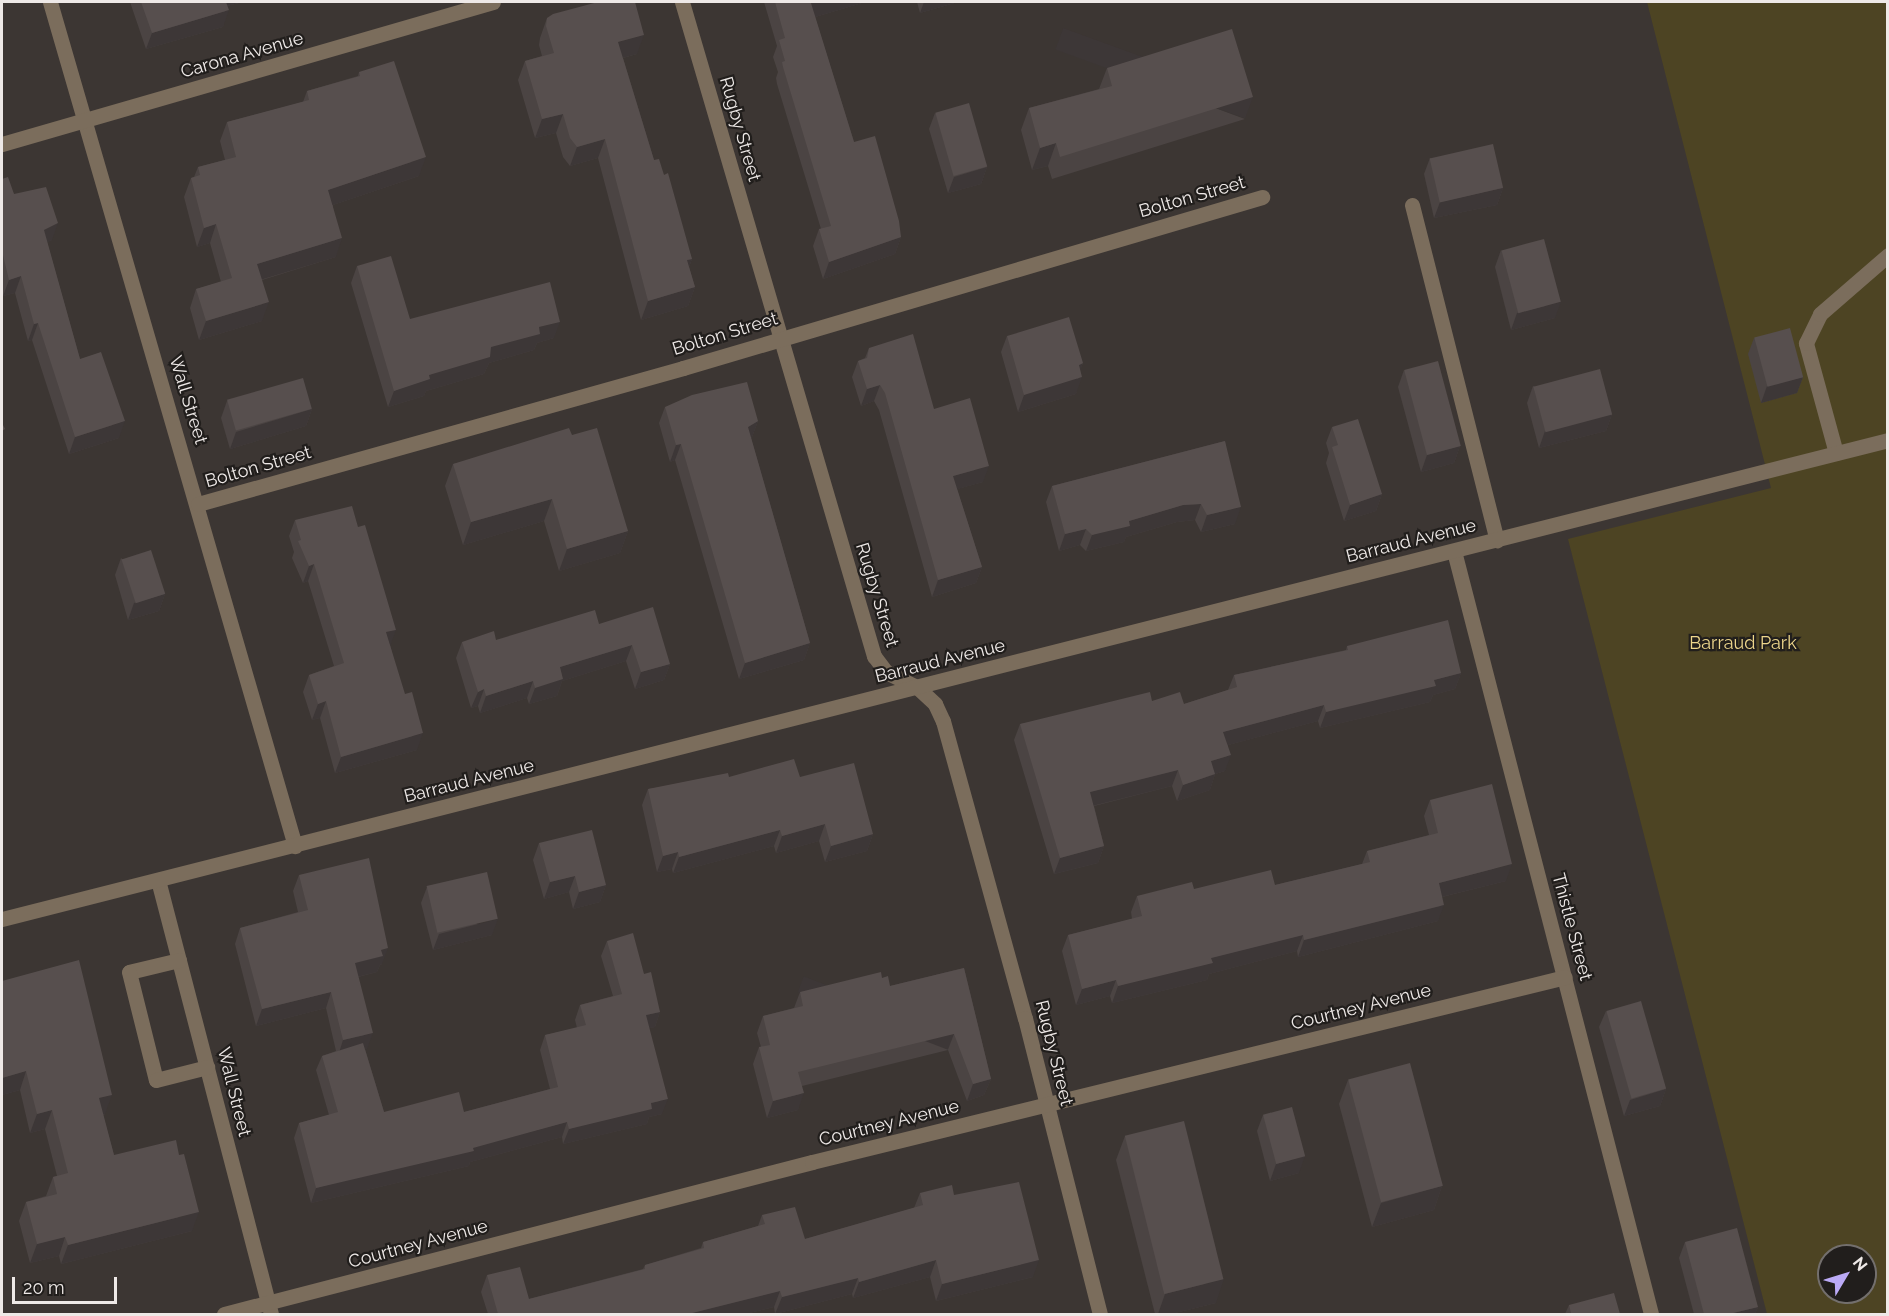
<!DOCTYPE html>
<style>
body{margin:0}
#map{position:relative;width:1889px;height:1316px;overflow:hidden;background:#3c3633;font-family:Raleway,sans-serif}
div>[style]{position:absolute}
.green>*{inset:0;background:#4d4423}
.minor>*{height:15px;margin:-7.5px;padding:0 7.5px;transform-origin:7.5px;border-radius:7.5px;background:#7b6d5c}
.wall>*{inset:0;background:#4b4443}
.shaded-wall>*{inset:0;background:#3d3737;transform-origin:0 0}
.building>*{inset:0;background:#574f4e;transform-origin:0 0}
span{translate:-50% -50%;white-space:nowrap;text-align:center;line-height:1.15;-webkit-text-stroke:4.5px #211e1c;paint-order:stroke}
.street-label{font-size:18px;color:#eee9e7}
.park-label{font-size:18px;color:#edd68b}
.frame{position:absolute;inset:0;border:3px solid #eee9e7;pointer-events:none}
.north{position:absolute;left:1817px;top:1244px;width:60px;height:60px;box-sizing:border-box;background:#211e1c;border:2px solid #736f6d;border-radius:50%;rotate:52deg;font-size:16px;font-weight:700;line-height:24px;text-align:center;color:#eee9e7}
.north::after{content:'';display:block;margin:auto;width:21px;height:27px;background:#bbaaf6;clip-path:polygon(50% 0,100% 100%,50% 72%,0 100%)}
.scale{position:absolute;left:12px;top:1277px;width:105px;height:27px;box-sizing:border-box;border:3px solid #eee9e7;border-top:0;padding-left:8px;font-size:18px;line-height:21px;white-space:nowrap;color:#eee9e7;-webkit-text-stroke:4px #211e1c;paint-order:stroke}
</style>
<div id="map">
<div class="green">
<i style="clip-path:polygon(evenodd,1647px 2px,1887px 2px,1887px 1314px,1767px 1314px,1568px 539px,1771px 488px,1647px 2px,1829px 1256px,1865px 1256px,1865px 1292px,1829px 1292px,1829px 1256px)"></i>
</div>
<div class="minor">
<i style="left:50px;top:2px;width:879px;rotate:73.81deg"></i>
<i style="left:682px;top:2px;width:682px;rotate:73.64deg"></i>
<i style="left:874px;top:656px;width:20px;rotate:53deg"></i>
<i style="left:886px;top:672px;width:34px;rotate:26deg"></i>
<i style="left:917px;top:687px;width:25px;rotate:43deg"></i>
<i style="left:935px;top:704px;width:19px;rotate:65deg"></i>
<i style="left:943px;top:721px;width:308px;rotate:74.6deg"></i>
<i style="left:1025px;top:1018px;width:305px;rotate:75.8deg"></i>
<i style="left:2px;top:144px;width:511px;rotate:-16.13deg"></i>
<i style="left:1412px;top:205px;width:346px;rotate:75.8deg"></i>
<i style="left:1836px;top:453px;width:114px;rotate:-105.3deg"></i>
<i style="left:1806px;top:343px;width:32px;rotate:-64deg"></i>
<i style="left:1820px;top:314px;width:90px;rotate:-40.9deg"></i>
<i style="left:198px;top:504px;width:504px;rotate:-15.66deg"></i>
<i style="left:683px;top:368px;width:604px;rotate:-16.45deg"></i>
<i style="left:1454px;top:551px;width:788px;rotate:75.52deg"></i>
<i style="left:158px;top:880px;width:448px;rotate:75.4deg"></i>
<i style="left:2px;top:919px;width:1946px;rotate:-14.25deg"></i>
<i style="left:179px;top:960px;width:51px;rotate:166.5deg"></i>
<i style="left:129px;top:972px;width:111px;rotate:76deg"></i>
<i style="left:156px;top:1080px;width:53px;rotate:-14.3deg"></i>
<i style="left:224px;top:1314px;width:607px;rotate:-14.49deg"></i>
<i style="left:812px;top:1162px;width:775px;rotate:-13.8deg"></i>
</div>
<div class="wall">
<i style="clip-path:polygon(130px 2px,243px 2px,227px 6px,223px 27px,146px 49px)"></i>
<i style="clip-path:polygon(764px 2px,862px 2px,862px 3px,815px 17px,854px 142px,901px 237px,895px 254px,823px 279px,813px 246px,819px 229px,821px 229px,777px 84px,776px 78px,778px 72px,773px 57px,777px 46px)"></i>
<i style="clip-path:polygon(917px 2px,958px 2px,920px 13px)"></i>
<i style="clip-path:polygon(547px 18px,637px 54px,623px 58px,654px 160px,664px 175px,692px 259px,689px 267px,695px 287px,688px 306px,641px 320px,598px 158px,570px 166px,563px 157px,556px 133px,535px 138px,518px 80px,525px 61px,542px 56px,539px 45px,540px 38px)"></i>
<i style="clip-path:polygon(1107px 68px,1245px 119px,1052px 179px,1048px 166px,1032px 170px,1021px 130px,1029px 108px,1099px 89px)"></i>
<i style="clip-path:polygon(359px 72px,419px 176px,333px 205px,336px 257px,262px 280px,262px 321px,199px 340px,190px 308px,196px 289px,221px 282px,210px 243px,197px 247px,184px 197px,191px 178px,194px 177px,198px 167px,225px 160px,220px 141px,227px 122px,303px 102px,307px 91px,358px 76px)"></i>
<i style="clip-path:polygon(935px 113px,987px 167px,981px 184px,948px 193px,929px 129px)"></i>
<i style="clip-path:polygon(1430px 158px,1503px 188px,1497px 205px,1434px 218px,1424px 174px)"></i>
<i style="clip-path:polygon(2px 179px,52px 240px,47px 242px,80px 359px,119px 438px,69px 454px,32px 340px,28px 341px,15px 293px,3px 296px,2px 290px)"></i>
<i style="clip-path:polygon(1501px 250px,1555px 318px,1511px 330px,1495px 267px)"></i>
<i style="clip-path:polygon(357px 266px,410px 319px,554px 338px,537px 343px,534px 350px,489px 363px,484px 374px,426px 391px,424px 396px,388px 407px,351px 283px)"></i>
<i style="clip-path:polygon(1007px 336px,1083px 363px,1080px 370px,1076px 394px,1018px 412px,1001px 352px)"></i>
<i style="clip-path:polygon(1754px 338px,1803px 377px,1797px 393px,1761px 403px,1748px 354px)"></i>
<i style="clip-path:polygon(869px 348px,934px 409px,983px 482px,957px 489px,982px 567px,976px 583px,932px 597px,879px 410px,874px 401px,861px 406px,852px 377px,858px 361px,865px 358px)"></i>
<i style="clip-path:polygon(1404px 370px,1460px 446px,1454px 463px,1421px 472px,1398px 387px)"></i>
<i style="clip-path:polygon(1533px 386px,1612px 414px,1606px 431px,1539px 448px,1527px 403px)"></i>
<i style="clip-path:polygon(227px 401px,312px 409px,306px 426px,230px 449px,221px 418px)"></i>
<i style="clip-path:polygon(665px 407px,758px 421px,752px 437px,751px 438px,810px 643px,804px 660px,739px 679px,675px 460px,670px 462px,659px 423px)"></i>
<i style="clip-path:polygon(1332px 427px,1382px 494px,1376px 511px,1344px 521px,1326px 463px,1329px 453px,1326px 443px)"></i>
<i style="clip-path:polygon(572px 435px,628px 531px,620px 553px,559px 571px,544px 521px,463px 545px,445px 486px,453px 464px)"></i>
<i style="clip-path:polygon(1225px 441px,1235px 524px,1201px 532px,1195px 520px,1177px 522px,1126px 537px,1124px 542px,1086px 551px,1080px 545px,1059px 551px,1046px 502px,1052px 486px)"></i>
<i style="clip-path:polygon(295px 520px,390px 645px,417px 750px,335px 773px,320px 718px,312px 720px,303px 692px,309px 675px,334px 666px,308px 581px,303px 583px,292px 558px,294px 552px,289px 536px)"></i>
<i style="clip-path:polygon(121px 558px,165px 594px,159px 611px,128px 620px,115px 575px)"></i>
<i style="clip-path:polygon(599px 624px,670px 664px,664px 680px,635px 689px,626px 661px,562px 681px,557px 696px,529px 704px,527px 698px,480px 713px,478px 706px,471px 708px,456px 658px,462px 642px,496px 640px)"></i>
<i style="clip-path:polygon(1347px 646px,1461px 673px,1455px 689px,1433px 695px,1430px 702px,1320px 728px,1318px 721px,1228px 745px,1225px 771px,1215px 774px,1210px 790px,1177px 801px,1172px 786px,1094px 806px,1104px 846px,1098px 863px,1054px 874px,1014px 740px,1020px 724px,1152px 701px,1184px 704px,1228px 690px,1234px 675px,1346px 650px)"></i>
<i style="clip-path:polygon(729px 777px,800px 777px,873px 834px,867px 851px,825px 862px,819px 841px,776px 853px,774px 846px,673px 873px,672px 869px,657px 872px,642px 805px,648px 789px)"></i>
<i style="clip-path:polygon(1430px 800px,1506px 881px,1442px 897px,1438px 921px,1298px 957px,1297px 951px,1209px 974px,1207px 980px,1112px 1003px,1110px 996px,1076px 1005px,1062px 951px,1068px 935px,1132px 919px,1131px 912px,1137px 896px,1194px 889px,1275px 885px,1362px 864px,1367px 851px,1429px 835px,1424px 816px)"></i>
<i style="clip-path:polygon(539px 843px,606px 885px,600px 902px,573px 909px,569px 892px,544px 899px,533px 860px)"></i>
<i style="clip-path:polygon(299px 875px,382px 964px,380px 965px,377px 972px,358px 977px,367px 1049px,365px 1049px,384px 1112px,464px 1112px,550px 1089px,540px 1050px,545px 1035px,577px 1028px,575px 1020px,580px 1005px,613px 996px,601px 956px,607px 941px,644px 974px,660px 1012px,655px 1027px,649px 1028px,662px 1114px,649px 1117px,647px 1124px,563px 1144px,562px 1137px,470px 1162px,469px 1166px,311px 1203px,294px 1138px,299px 1123px,329px 1115px,316px 1070px,322px 1056px,336px 1051px,326px 1008px,256px 1026px,235px 944px,240px 928px,298px 912px,293px 891px)"></i>
<i style="clip-path:polygon(427px 887px,492px 935px,433px 950px,421px 903px)"></i>
<i style="clip-path:polygon(964px 968px,991px 1079px,984px 1095px,967px 1101px,948px 1050px,802px 1086px,798px 1110px,767px 1118px,753px 1064px,759px 1047px,761px 1047px,757px 1033px,763px 1016px,794px 1008px,800px 992px,882px 978px,890px 986px)"></i>
<i style="clip-path:polygon(2px 981px,105px 1114px,103px 1115px,114px 1155px,192px 1231px,61px 1264px,59px 1256px,30px 1263px,19px 1221px,26px 1202px,46px 1196px,53px 1177px,57px 1176px,45px 1129px,30px 1133px,20px 1090px,2px 1095px)"></i>
<i style="clip-path:polygon(1606px 1011px,1666px 1089px,1660px 1106px,1624px 1116px,1599px 1027px)"></i>
<i style="clip-path:polygon(1348px 1080px,1442px 1186px,1434px 1210px,1372px 1227px,1339px 1104px)"></i>
<i style="clip-path:polygon(1263px 1115px,1299px 1173px,1270px 1181px,1257px 1131px)"></i>
<i style="clip-path:polygon(1125px 1136px,1216px 1303px,1171px 1314px,1155px 1314px,1116px 1160px)"></i>
<i style="clip-path:polygon(920px 1193px,954px 1195px,1033px 1277px,936px 1301px,930px 1277px,853px 1298px,852px 1294px,775px 1314px,774px 1307px,745px 1314px,488px 1314px,481px 1292px,487px 1275px,529px 1299px,643px 1269px,645px 1265px,701px 1248px,703px 1242px,758px 1226px,762px 1215px,805px 1239px,914px 1208px)"></i>
<i style="clip-path:polygon(1685px 1242px,1758px 1307px,1755px 1314px,1694px 1314px,1679px 1258px)"></i>
<i style="clip-path:polygon(1569px 1305px,1620px 1314px,1565px 1314px)"></i>
</div>
<div class="shaded-wall">
<i style="clip-path:polygon(220px 2px,243px 2px,218px 8px)"></i>
<i style="clip-path:polygon(818px 2px,862px 2px,862px 3px,805px 20px,811px 3px)"></i>
<i style="clip-path:polygon(924px 2px,958px 2px,920px 13px)"></i>
<i style="clip-path:polygon(229px 10px,223px 27px,146px 49px,152px 33px)"></i>
<i style="clip-path:polygon(644px 35px,637px 54px,611px 61px,618px 42px)"></i>
<i style="left:1253px;top:97px;width:23px;height:202px;rotate:110deg"></i>
<i style="clip-path:polygon(563px 114px,556px 133px,535px 138px,542px 119px)"></i>
<i style="clip-path:polygon(605px 139px,598px 158px,570px 166px,577px 147px)"></i>
<i style="clip-path:polygon(1056px 143px,1048px 166px,1032px 170px,1040px 148px)"></i>
<i style="clip-path:polygon(426px 157px,419px 176px,321px 209px,328px 190px)"></i>
<i style="clip-path:polygon(987px 167px,981px 184px,948px 193px,954px 177px)"></i>
<i style="clip-path:polygon(1503px 188px,1497px 205px,1434px 218px,1440px 202px)"></i>
<i style="clip-path:polygon(58px 223px,52px 240px,38px 247px,44px 230px)"></i>
<i style="clip-path:polygon(216px 224px,210px 243px,197px 247px,204px 228px)"></i>
<i style="clip-path:polygon(901px 237px,895px 254px,823px 279px,829px 262px)"></i>
<i style="clip-path:polygon(342px 238px,336px 257px,250px 283px,257px 264px)"></i>
<i style="clip-path:polygon(692px 259px,685px 278px,687px 260px)"></i>
<i style="clip-path:polygon(21px 276px,15px 293px,3px 296px,9px 280px)"></i>
<i style="clip-path:polygon(695px 287px,688px 306px,641px 320px,648px 301px)"></i>
<i style="clip-path:polygon(269px 302px,262px 321px,199px 340px,206px 321px)"></i>
<i style="clip-path:polygon(1561px 302px,1555px 318px,1511px 330px,1517px 313px)"></i>
<i style="clip-path:polygon(560px 322px,554px 338px,537px 343px,534px 350px,489px 363px,484px 374px,426px 391px,424px 396px,388px 407px,394px 391px,491px 347px,539px 327px)"></i>
<i style="clip-path:polygon(38px 323px,32px 340px,28px 341px,34px 324px)"></i>
<i style="clip-path:polygon(1083px 363px,1077px 379px,1082px 377px,1076px 394px,1018px 412px,1024px 395px)"></i>
<i style="clip-path:polygon(1803px 377px,1797px 393px,1761px 403px,1767px 386px)"></i>
<i style="clip-path:polygon(880px 385px,874px 401px,861px 406px,867px 389px)"></i>
<i style="clip-path:polygon(312px 409px,306px 426px,230px 449px,236px 432px)"></i>
<i style="clip-path:polygon(1612px 414px,1606px 431px,1539px 448px,1545px 431px)"></i>
<i style="clip-path:polygon(125px 421px,119px 438px,69px 454px,75px 437px)"></i>
<i style="clip-path:polygon(758px 421px,752px 437px,742px 444px,748px 427px)"></i>
<i style="clip-path:polygon(681px 444px,675px 460px,670px 462px,676px 445px)"></i>
<i style="clip-path:polygon(1460px 446px,1454px 463px,1421px 472px,1427px 455px)"></i>
<i style="clip-path:polygon(989px 466px,983px 482px,947px 492px,953px 476px)"></i>
<i style="clip-path:polygon(1382px 494px,1376px 511px,1344px 521px,1350px 505px)"></i>
<i style="clip-path:polygon(552px 499px,544px 521px,463px 545px,471px 522px)"></i>
<i style="clip-path:polygon(1201px 504px,1195px 520px,1177px 522px,1126px 537px,1124px 542px,1086px 551px,1092px 535px,1129px 521px,1183px 505px)"></i>
<i style="clip-path:polygon(1241px 507px,1235px 524px,1201px 532px,1207px 515px)"></i>
<i style="clip-path:polygon(1086px 529px,1080px 545px,1059px 551px,1065px 534px)"></i>
<i style="clip-path:polygon(628px 531px,620px 553px,559px 571px,567px 549px)"></i>
<i style="clip-path:polygon(314px 564px,308px 581px,303px 583px,309px 566px)"></i>
<i style="clip-path:polygon(982px 567px,976px 583px,932px 597px,938px 580px)"></i>
<i style="clip-path:polygon(165px 594px,159px 611px,128px 620px,134px 603px)"></i>
<i style="clip-path:polygon(396px 630px,390px 646px,386px 632px)"></i>
<i style="clip-path:polygon(810px 643px,804px 660px,739px 679px,745px 663px)"></i>
<i style="clip-path:polygon(632px 645px,626px 661px,562px 681px,557px 696px,529px 704px,535px 688px,560px 667px)"></i>
<i style="clip-path:polygon(670px 664px,664px 680px,635px 689px,641px 672px)"></i>
<i style="clip-path:polygon(1461px 673px,1455px 689px,1433px 695px,1430px 702px,1320px 728px,1326px 712px,1434px 680px)"></i>
<i style="clip-path:polygon(533px 681px,527px 698px,480px 713px,486px 696px)"></i>
<i style="clip-path:polygon(484px 689px,478px 706px,471px 708px,478px 692px)"></i>
<i style="clip-path:polygon(326px 701px,320px 718px,312px 720px,318px 704px)"></i>
<i style="clip-path:polygon(1324px 705px,1318px 721px,1217px 748px,1223px 732px)"></i>
<i style="clip-path:polygon(423px 733px,417px 750px,335px 773px,341px 757px)"></i>
<i style="clip-path:polygon(1231px 755px,1225px 771px,1205px 777px,1211px 761px)"></i>
<i style="clip-path:polygon(1178px 770px,1172px 786px,1084px 808px,1090px 792px)"></i>
<i style="clip-path:polygon(1215px 774px,1210px 790px,1177px 801px,1183px 785px)"></i>
<i style="clip-path:polygon(825px 824px,819px 841px,776px 853px,782px 836px)"></i>
<i style="clip-path:polygon(780px 830px,774px 846px,673px 873px,679px 857px)"></i>
<i style="clip-path:polygon(873px 834px,867px 851px,825px 862px,831px 846px)"></i>
<i style="clip-path:polygon(1104px 846px,1098px 863px,1054px 874px,1060px 858px)"></i>
<i style="clip-path:polygon(678px 852px,672px 869px,657px 872px,663px 856px)"></i>
<i style="clip-path:polygon(1512px 864px,1506px 881px,1433px 899px,1439px 883px)"></i>
<i style="clip-path:polygon(575px 876px,569px 892px,544px 899px,550px 882px)"></i>
<i style="clip-path:polygon(606px 885px,600px 902px,573px 909px,579px 892px)"></i>
<i style="clip-path:polygon(1444px 905px,1438px 921px,1298px 957px,1304px 940px)"></i>
<i style="clip-path:polygon(498px 919px,492px 935px,433px 950px,439px 934px)"></i>
<i style="clip-path:polygon(1303px 935px,1297px 951px,1209px 974px,1207px 980px,1112px 1003px,1118px 986px,1211px 958px)"></i>
<i style="clip-path:polygon(388px 948px,382px 964px,380px 965px,377px 972px,349px 979px,355px 963px,381px 950px)"></i>
<i style="clip-path:polygon(1116px 980px,1110px 996px,1076px 1005px,1082px 989px)"></i>
<i style="clip-path:polygon(331px 992px,326px 1008px,256px 1026px,262px 1009px)"></i>
<i style="clip-path:polygon(660px 1012px,655px 1027px,641px 1030px,646px 1015px)"></i>
<i style="clip-path:polygon(373px 1033px,367px 1049px,338px 1056px,343px 1040px)"></i>
<i style="left:954px;top:1034px;width:17px;height:161px;rotate:111deg"></i>
<i style="clip-path:polygon(26px 1071px,20px 1090px,2px 1095px,2px 1078px)"></i>
<i style="clip-path:polygon(991px 1079px,984px 1095px,967px 1101px,973px 1084px)"></i>
<i style="clip-path:polygon(1666px 1089px,1660px 1106px,1624px 1116px,1630px 1100px)"></i>
<i style="clip-path:polygon(804px 1093px,798px 1110px,767px 1118px,773px 1101px)"></i>
<i style="clip-path:polygon(112px 1095px,105px 1114px,92px 1117px,99px 1098px)"></i>
<i style="clip-path:polygon(668px 1099px,662px 1114px,649px 1117px,647px 1124px,563px 1144px,569px 1129px,651px 1103px)"></i>
<i style="clip-path:polygon(52px 1110px,45px 1129px,30px 1133px,37px 1114px)"></i>
<i style="clip-path:polygon(567px 1122px,562px 1137px,470px 1162px,469px 1166px,311px 1203px,316px 1188px)"></i>
<i style="clip-path:polygon(1305px 1156px,1299px 1173px,1270px 1181px,1276px 1164px)"></i>
<i style="clip-path:polygon(1442px 1186px,1434px 1210px,1372px 1227px,1381px 1203px)"></i>
<i style="clip-path:polygon(199px 1212px,192px 1231px,61px 1264px,68px 1245px)"></i>
<i style="clip-path:polygon(65px 1237px,59px 1256px,30px 1263px,37px 1244px)"></i>
<i style="clip-path:polygon(936px 1260px,930px 1277px,853px 1298px,859px 1282px)"></i>
<i style="clip-path:polygon(1039px 1260px,1033px 1277px,936px 1301px,942px 1284px)"></i>
<i style="clip-path:polygon(858px 1278px,852px 1294px,775px 1314px,782px 1297px)"></i>
<i style="clip-path:polygon(1224px 1279px,1216px 1303px,1171px 1314px,1158px 1314px,1165px 1294px)"></i>
<i style="clip-path:polygon(780px 1291px,774px 1307px,745px 1314px,688px 1314px)"></i>
<i style="clip-path:polygon(1758px 1307px,1755px 1314px,1729px 1314px)"></i>
</div>
<div class="building">
<i style="clip-path:polygon(141px 2px,226px 2px,229px 10px,152px 33px)"></i>
<i style="clip-path:polygon(598px 2px,635px 2px,644px 35px,618px 42px,654px 160px,659px 159px,664px 175px,668px 173px,692px 259px,687px 260px,695px 287px,648px 301px,605px 139px,577px 147px,570px 138px,563px 114px,542px 119px,525px 61px,554px 53px,546px 26px,547px 18px,553px 14px)"></i>
<i style="clip-path:polygon(775px 2px,818px 2px,811px 3px,854px 142px,875px 136px,899px 221px,901px 237px,829px 262px,819px 229px,831px 226px,783px 67px,782px 62px,785px 61px,779px 40px,785px 38px)"></i>
<i style="clip-path:polygon(1232px 29px,1253px 97px,1060px 157px,1056px 143px,1040px 148px,1029px 108px,1112px 86px,1107px 68px)"></i>
<i style="clip-path:polygon(394px 61px,426px 157px,328px 190px,342px 238px,257px 264px,269px 302px,206px 321px,196px 289px,232px 278px,216px 224px,204px 228px,191px 178px,200px 175px,198px 167px,236px 157px,227px 122px,309px 100px,307px 91px,360px 76px,359px 72px)"></i>
<i style="left:969px;top:103px;width:66px;height:35px;rotate:74deg"></i>
<i style="left:1493px;top:144px;width:45px;height:65px;rotate:77deg"></i>
<i style="clip-path:polygon(8px 177px,14px 194px,46px 187px,58px 223px,44px 230px,80px 359px,101px 352px,125px 421px,75px 437px,38px 323px,34px 324px,21px 276px,9px 280px,2px 251px,2px 179px)"></i>
<i style="left:1544px;top:239px;width:65px;height:44px;rotate:75deg"></i>
<i style="clip-path:polygon(391px 256px,410px 319px,550px 282px,560px 322px,539px 327px,540px 334px,491px 347px,490px 357px,429px 375px,430px 379px,394px 391px,357px 266px)"></i>
<i style="clip-path:polygon(1069px 317px,1083px 363px,1079px 365px,1082px 377px,1024px 395px,1007px 336px)"></i>
<i style="left:1790px;top:328px;width:51px;height:37px;rotate:75deg"></i>
<i style="clip-path:polygon(913px 334px,934px 409px,970px 398px,989px 466px,953px 476px,982px 567px,938px 580px,885px 393px,880px 385px,867px 389px,858px 361px,867px 358px,869px 348px)"></i>
<i style="left:1438px;top:361px;width:88px;height:35px;rotate:75deg"></i>
<i style="left:1600px;top:369px;width:47px;height:69px;rotate:75deg"></i>
<i style="left:303px;top:378px;width:32px;height:79px;rotate:74deg"></i>
<i style="clip-path:polygon(747px 382px,758px 421px,748px 427px,810px 643px,745px 663px,681px 444px,676px 445px,665px 407px,692px 395px)"></i>
<i style="clip-path:polygon(1358px 419px,1382px 494px,1350px 505px,1332px 447px,1338px 445px,1332px 427px)"></i>
<i style="clip-path:polygon(2px 423px,5px 429px,2px 431px)"></i>
<i style="clip-path:polygon(569px 428px,572px 435px,597px 428px,628px 531px,567px 549px,552px 499px,471px 522px,453px 464px)"></i>
<i style="clip-path:polygon(1225px 441px,1241px 507px,1207px 515px,1201px 504px,1183px 505px,1129px 521px,1130px 526px,1092px 535px,1086px 529px,1065px 534px,1052px 486px)"></i>
<i style="clip-path:polygon(352px 506px,358px 527px,365px 525px,396px 630px,386px 632px,405px 694px,412px 692px,423px 733px,341px 757px,326px 701px,318px 704px,309px 675px,344px 663px,314px 564px,309px 566px,298px 541px,301px 540px,295px 520px)"></i>
<i style="left:151px;top:550px;width:46px;height:31px;rotate:72deg"></i>
<i style="clip-path:polygon(653px 607px,670px 664px,641px 672px,632px 645px,560px 667px,563px 679px,535px 688px,533px 681px,486px 696px,484px 689px,478px 692px,462px 642px,494px 631px,496px 640px,595px 610px,599px 624px)"></i>
<i style="clip-path:polygon(1448px 620px,1461px 673px,1434px 680px,1436px 686px,1326px 712px,1324px 705px,1223px 732px,1231px 755px,1211px 761px,1215px 774px,1183px 785px,1178px 770px,1090px 792px,1104px 846px,1060px 858px,1020px 724px,1150px 692px,1152px 701px,1180px 692px,1184px 704px,1237px 687px,1234px 675px,1348px 650px,1347px 646px)"></i>
<i style="clip-path:polygon(794px 759px,800px 777px,854px 763px,873px 834px,831px 846px,825px 824px,782px 836px,780px 830px,679px 857px,678px 852px,663px 856px,648px 789px,728px 773px,729px 777px)"></i>
<i style="clip-path:polygon(1492px 784px,1512px 864px,1439px 883px,1444px 905px,1304px 940px,1303px 935px,1211px 958px,1213px 963px,1118px 986px,1116px 980px,1082px 989px,1068px 935px,1142px 916px,1137px 896px,1192px 882px,1194px 889px,1271px 870px,1275px 885px,1370px 862px,1367px 851px,1438px 833px,1430px 800px)"></i>
<i style="clip-path:polygon(592px 830px,606px 885px,579px 892px,575px 876px,550px 882px,539px 843px)"></i>
<i style="clip-path:polygon(369px 858px,388px 948px,381px 950px,383px 956px,355px 963px,373px 1033px,343px 1040px,331px 992px,262px 1009px,240px 928px,308px 910px,299px 875px)"></i>
<i style="left:487px;top:872px;width:48px;height:62px;rotate:77deg"></i>
<i style="clip-path:polygon(633px 933px,644px 974px,651px 972px,660px 1012px,646px 1015px,668px 1099px,651px 1103px,652px 1109px,569px 1129px,567px 1122px,473px 1148px,474px 1151px,316px 1188px,299px 1123px,338px 1112px,322px 1056px,363px 1043px,384px 1112px,459px 1092px,464px 1112px,558px 1087px,545px 1035px,586px 1025px,580px 1005px,622px 994px,607px 941px)"></i>
<i style="clip-path:polygon(79px 960px,112px 1095px,99px 1098px,114px 1155px,176px 1140px,179px 1155px,184px 1154px,199px 1212px,68px 1245px,65px 1237px,37px 1244px,26px 1202px,57px 1194px,53px 1177px,68px 1173px,52px 1110px,37px 1114px,26px 1071px,2px 1078px,2px 981px)"></i>
<i style="clip-path:polygon(964px 968px,991px 1079px,973px 1084px,954px 1034px,798px 1072px,804px 1093px,773px 1101px,759px 1047px,770px 1045px,763px 1016px,803px 1006px,800px 992px,881px 972px,882px 978px,888px 976px,890px 986px)"></i>
<i style="left:1641px;top:1001px;width:91px;height:36px;rotate:74deg"></i>
<i style="left:1410px;top:1063px;width:127px;height:64px;rotate:75deg"></i>
<i style="left:1292px;top:1107px;width:51px;height:30px;rotate:75deg"></i>
<i style="left:1184px;top:1121px;width:163px;height:61px;rotate:76deg"></i>
<i style="clip-path:polygon(1019px 1182px,1039px 1260px,942px 1284px,936px 1260px,859px 1282px,858px 1278px,782px 1297px,780px 1291px,688px 1314px,498px 1314px,487px 1275px,520px 1267px,529px 1299px,645px 1269px,645px 1265px,704px 1248px,703px 1242px,765px 1224px,762px 1215px,795px 1207px,805px 1239px,923px 1205px,920px 1193px,952px 1185px,954px 1195px)"></i>
<i style="clip-path:polygon(1737px 1228px,1758px 1307px,1729px 1314px,1704px 1314px,1685px 1242px)"></i>
<i style="clip-path:polygon(1614px 1293px,1620px 1314px,1566px 1314px,1571px 1313px,1569px 1305px)"></i>
</div>
<div class="street-label">
<span style="left:242px;top:55px;rotate:-16deg">Carona Avenue</span>
<span style="left:740px;top:129px;rotate:74deg">Rugby Street</span>
<span style="left:1192px;top:197px;rotate:-16deg">Bolton Street</span>
<span style="left:725px;top:334px;rotate:-17deg">Bolton Street</span>
<span style="left:188px;top:400px;rotate:73deg">Wall Street</span>
<span style="left:258px;top:467px;rotate:-16deg">Bolton Street</span>
<span style="left:1411px;top:541px;rotate:-14deg">Barraud Avenue</span>
<span style="left:877px;top:595px;rotate:73deg">Rugby Street</span>
<span style="left:940px;top:661px;rotate:-14deg">Barraud Avenue</span>
<span style="left:469px;top:781px;rotate:-14deg">Barraud Avenue</span>
<span style="left:1572px;top:927px;rotate:75deg">Thistle Street</span>
<span style="left:1361px;top:1007px;rotate:-14deg">Courtney Avenue</span>
<span style="left:1054px;top:1053px;rotate:76deg">Rugby Street</span>
<span style="left:234px;top:1092px;rotate:76deg">Wall Street</span>
<span style="left:889px;top:1123px;rotate:-14deg">Courtney Avenue</span>
<span style="left:418px;top:1244px;rotate:-15deg">Courtney Avenue</span>
</div>
<div class="park-label">
<span style="left:1743px;top:643px">Barraud Park</span>
</div>
<div class="frame"></div>
<div class="north">N</div>
<div class="scale">20 m</div>
</div>
